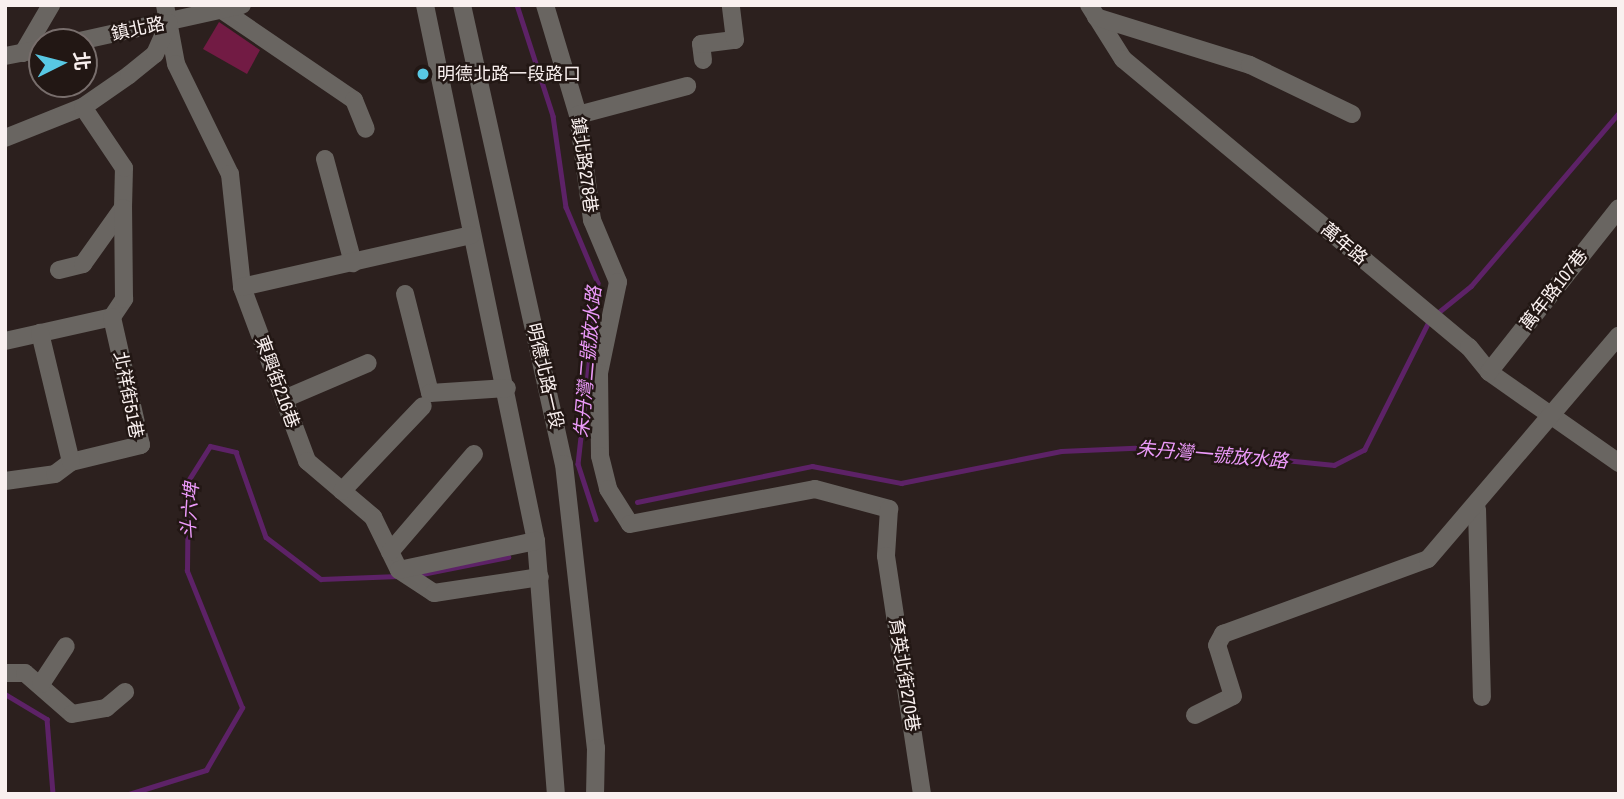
<!DOCTYPE html>
<meta charset="utf-8">
<style>
body{margin:0}
#map{position:relative;width:1624px;height:799px;overflow:hidden;background:#2c201e;font-family:"Archivo Narrow","Noto Sans TC",sans-serif}
div>[style]{position:absolute}
.stream>*{height:4.5px;margin:-2.25px;padding:0 2.25px;transform-origin:2.25px;border-radius:2.25px;background:#5d2267}
.building>*{inset:0;background:#721b44}
.minor>*{height:18px;margin:-9px;padding:0 9px;transform-origin:9px;border-radius:9px;background:#696561}
.dots>*{width:19px;height:19px;translate:-50% -50%;box-sizing:border-box;border:4px solid #221714;border-radius:50%}
span{translate:-50% -50%;white-space:nowrap;text-align:center;line-height:1.15;-webkit-text-stroke:5px #221714;paint-order:stroke}
.street-label{font-size:18px;color:#f9f0ef}
.poi-label{font-size:18px;color:#f9f0ef}
.left{translate:0 -50%;text-align:left}
.water-label{font-size:19px;color:#ec9afa;font-style:italic}
.frame{position:absolute;inset:0;border:7px solid #f9f0ef;pointer-events:none}
.north{position:absolute;left:28px;top:28px;width:70px;height:70px;box-sizing:border-box;background:#221714;border:2px solid #786e6c;border-radius:50%;rotate:84deg;font-size:19px;font-weight:700;line-height:28px;text-align:center;color:#f9f0ef}
.north::after{content:'';display:block;margin:auto;width:24px;height:32px;background:#58c8e4;clip-path:polygon(50% 0,100% 100%,50% 72%,0 100%)}
</style>
<div id="map">
<div class="stream">
<i style="left:517px;top:5px;width:117px;rotate:72deg"></i>
<i style="left:553px;top:116px;width:92px;rotate:81.9deg"></i>
<i style="left:566px;top:207px;width:82px;rotate:67.2deg"></i>
<i style="left:598px;top:283px;width:182px;rotate:96.3deg"></i>
<i style="left:578px;top:464px;width:58px;rotate:71.9deg"></i>
<i style="left:1435px;top:315px;width:46px;rotate:-38.9deg"></i>
<i style="left:1471px;top:286px;width:228px;rotate:-49.5deg"></i>
<i style="left:637px;top:502px;width:179px;rotate:-11.6deg"></i>
<i style="left:812px;top:466px;width:91px;rotate:10.8deg"></i>
<i style="left:901px;top:483px;width:163px;rotate:-11.3deg"></i>
<i style="left:1061px;top:451px;width:91px;rotate:-2.5deg"></i>
<i style="left:1152px;top:447px;width:183px;rotate:5.6deg"></i>
<i style="left:1334px;top:465px;width:34px;rotate:-27deg"></i>
<i style="left:1364px;top:450px;width:144px;rotate:-63.3deg"></i>
<i style="left:417px;top:575px;width:93px;rotate:-11.2deg"></i>
<i style="left:5px;top:694px;width:49px;rotate:30.8deg"></i>
<i style="left:47px;top:719px;width:75px;rotate:85.4deg"></i>
<i style="left:129px;top:794px;width:81px;rotate:-17.3deg"></i>
<i style="left:206px;top:770px;width:72px;rotate:-59.9deg"></i>
<i style="left:242px;top:708px;width:148px;rotate:-111.9deg"></i>
<i style="left:187px;top:571px;width:90px;rotate:-89.4deg"></i>
<i style="left:188px;top:481px;width:41px;rotate:-57.8deg"></i>
<i style="left:210px;top:446px;width:27px;rotate:13deg"></i>
<i style="left:236px;top:452px;width:90px;rotate:70.6deg"></i>
<i style="left:266px;top:537px;width:69px;rotate:37.4deg"></i>
<i style="left:321px;top:579px;width:77px;rotate:-2.2deg"></i>
</div>
<div class="building">
<i style="clip-path:polygon(219px 22px,260px 50px,247px 74px,203px 49px)"></i>
</div>
<div class="minor">
<i style="left:165px;top:5px;width:60px;rotate:79.4deg"></i>
<i style="left:176px;top:64px;width:123px;rotate:63.9deg"></i>
<i style="left:230px;top:174px;width:114px;rotate:83.9deg"></i>
<i style="left:242px;top:287px;width:186px;rotate:69.5deg"></i>
<i style="left:307px;top:461px;width:87px;rotate:40.3deg"></i>
<i style="left:373px;top:517px;width:59px;rotate:63.9deg"></i>
<i style="left:399px;top:570px;width:42px;rotate:33.3deg"></i>
<i style="left:434px;top:593px;width:107px;rotate:-8.6deg"></i>
<i style="left:425px;top:5px;width:547px;rotate:78.3deg"></i>
<i style="left:536px;top:541px;width:254px;rotate:85.5deg"></i>
<i style="left:462px;top:5px;width:470px;rotate:77.5deg"></i>
<i style="left:564px;top:464px;width:286px;rotate:83.6deg"></i>
<i style="left:596px;top:748px;width:46px;rotate:91.2deg"></i>
<i style="left:545px;top:5px;width:115px;rotate:73.3deg"></i>
<i style="left:578px;top:115px;width:106px;rotate:82.4deg"></i>
<i style="left:592px;top:220px;width:67px;rotate:67.2deg"></i>
<i style="left:618px;top:282px;width:93px;rotate:101.8deg"></i>
<i style="left:599px;top:373px;width:83px;rotate:89.3deg"></i>
<i style="left:600px;top:456px;width:34px;rotate:76deg"></i>
<i style="left:608px;top:489px;width:41px;rotate:57.8deg"></i>
<i style="left:630px;top:524px;width:188px;rotate:-10.7deg"></i>
<i style="left:815px;top:489px;width:77px;rotate:15.1deg"></i>
<i style="left:889px;top:509px;width:47px;rotate:93.7deg"></i>
<i style="left:886px;top:556px;width:241px;rotate:81.4deg"></i>
<i style="left:1089px;top:5px;width:64px;rotate:57.8deg"></i>
<i style="left:1123px;top:59px;width:450px;rotate:39.8deg"></i>
<i style="left:1469px;top:347px;width:32px;rotate:51deg"></i>
<i style="left:1489px;top:372px;width:159px;rotate:35deg"></i>
<i style="left:222px;top:10px;width:160px;rotate:34.3deg"></i>
<i style="left:354px;top:100px;width:31px;rotate:68deg"></i>
<i style="left:1096px;top:17px;width:161px;rotate:17.3deg"></i>
<i style="left:1250px;top:65px;width:113px;rotate:25.7deg"></i>
<i style="left:75px;top:42px;width:171px;rotate:-12.5deg"></i>
<i style="left:23px;top:53px;width:56px;rotate:-59.7deg"></i>
<i style="left:5px;top:56px;width:38px;rotate:-11deg"></i>
<i style="left:703px;top:60px;width:16px;rotate:-97deg"></i>
<i style="left:701px;top:44px;width:34px;rotate:-7deg"></i>
<i style="left:735px;top:40px;width:35px;rotate:-97deg"></i>
<i style="left:578px;top:115px;width:113px;rotate:-14.9deg"></i>
<i style="left:5px;top:138px;width:84px;rotate:-21.7deg"></i>
<i style="left:83px;top:107px;width:56px;rotate:-34.8deg"></i>
<i style="left:129px;top:75px;width:33px;rotate:-39deg"></i>
<i style="left:155px;top:54px;width:34px;rotate:-66deg"></i>
<i style="left:325px;top:159px;width:108px;rotate:74.9deg"></i>
<i style="left:59px;top:270px;width:25px;rotate:-14deg"></i>
<i style="left:83px;top:264px;width:69px;rotate:-54.5deg"></i>
<i style="left:123px;top:208px;width:40px;rotate:-88.6deg"></i>
<i style="left:124px;top:168px;width:73px;rotate:-123.9deg"></i>
<i style="left:242px;top:287px;width:235px;rotate:-12.8deg"></i>
<i style="left:405px;top:294px;width:102px;rotate:75.8deg"></i>
<i style="left:430px;top:393px;width:77px;rotate:-3.7deg"></i>
<i style="left:5px;top:341px;width:110px;rotate:-12.6deg"></i>
<i style="left:112px;top:317px;width:22px;rotate:-56deg"></i>
<i style="left:124px;top:299px;width:91px;rotate:-90.6deg"></i>
<i style="left:1489px;top:372px;width:209px;rotate:-51.6deg"></i>
<i style="left:284px;top:399px;width:91px;rotate:-23.2deg"></i>
<i style="left:71px;top:462px;width:72px;rotate:-13.7deg"></i>
<i style="left:141px;top:445px;width:131px;rotate:-102.8deg"></i>
<i style="left:5px;top:481px;width:50px;rotate:-8deg"></i>
<i style="left:55px;top:474px;width:20px;rotate:-37deg"></i>
<i style="left:71px;top:462px;width:133px;rotate:-103.5deg"></i>
<i style="left:342px;top:491px;width:117px;rotate:-46.4deg"></i>
<i style="left:1477px;top:509px;width:188px;rotate:88.5deg"></i>
<i style="left:390px;top:552px;width:129px;rotate:-49.4deg"></i>
<i style="left:399px;top:570px;width:140px;rotate:-12deg"></i>
<i style="left:5px;top:673px;width:20px"></i>
<i style="left:25px;top:673px;width:62px;rotate:41.1deg"></i>
<i style="left:72px;top:714px;width:35px;rotate:-10deg"></i>
<i style="left:106px;top:708px;width:25px;rotate:-40deg"></i>
<i style="left:41px;top:684px;width:45px;rotate:-56.7deg"></i>
<i style="left:1195px;top:715px;width:42px;rotate:-26.6deg"></i>
<i style="left:1233px;top:696px;width:53px;rotate:-107.4deg"></i>
<i style="left:1217px;top:645px;width:13px;rotate:-61deg"></i>
<i style="left:1223px;top:634px;width:218px;rotate:-20.1deg"></i>
<i style="left:1428px;top:559px;width:294px;rotate:-49.5deg"></i>
</div>
<div class="dots">
<i style="left:423px;top:74px;background:#58c8e4"></i>
</div>
<div class="street-label">
<span style="left:138px;top:29px;rotate:-12deg">鎮北路</span>
<span style="left:584px;top:165px;rotate:82deg">鎮北路278巷</span>
<span style="left:1344px;top:244px;rotate:40deg">萬年路</span>
<span style="left:1554px;top:290px;rotate:-52deg">萬年路107巷</span>
<span style="left:545px;top:376px;rotate:77deg">明德北路一段</span>
<span style="left:277px;top:382px;rotate:70deg">東興街216巷</span>
<span style="left:128px;top:395px;rotate:79deg">北祥街51巷</span>
<span style="left:904px;top:675px;rotate:81deg">育英北街270巷</span>
</div>
<div class="poi-label">
<span class="left" style="left:437px;top:74px">明德北路一段路口</span>
</div>
<div class="water-label">
<span style="left:588px;top:362px;rotate:-85deg">朱丹灣二號放水路</span>
<span style="left:1212px;top:455px;rotate:5deg">朱丹灣一號放水路</span>
<span style="left:190px;top:511px;rotate:-86deg">斗六埤</span>
</div>
<div class="frame"></div>
<div class="north">北</div>
</div>
